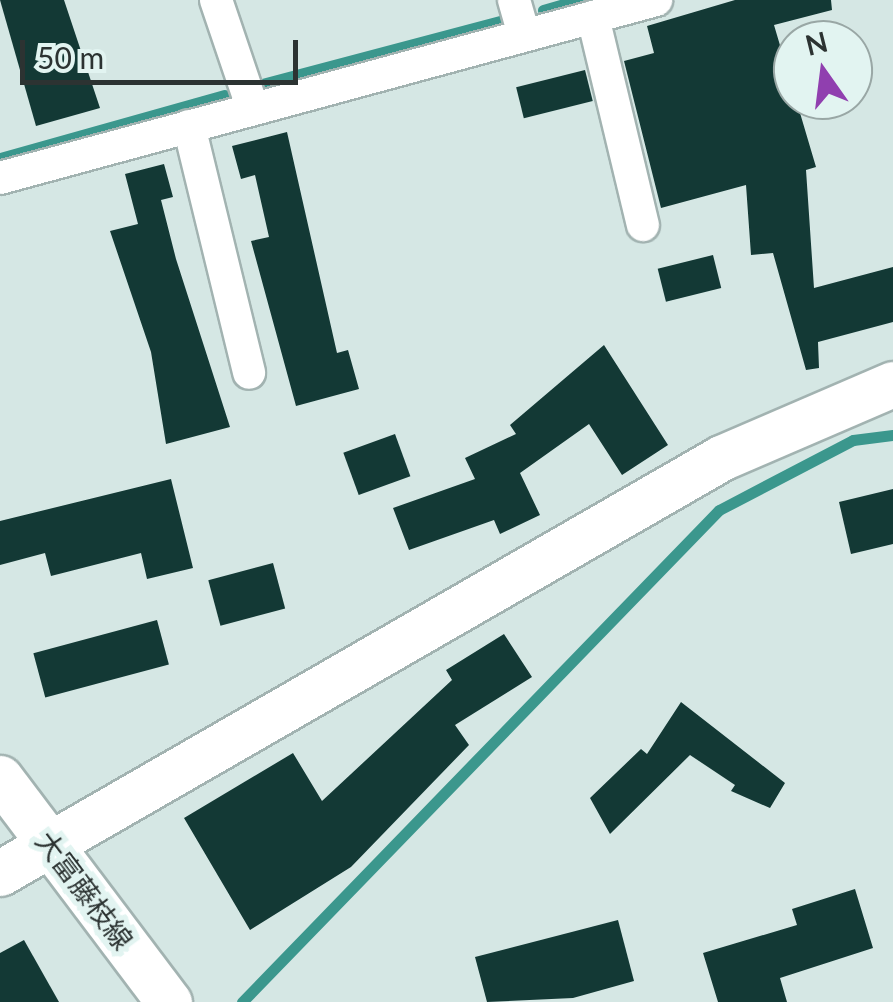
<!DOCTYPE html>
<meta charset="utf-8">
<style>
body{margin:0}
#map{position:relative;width:893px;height:1002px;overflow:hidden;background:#d5e7e4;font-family:Lato,"Noto Sans JP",sans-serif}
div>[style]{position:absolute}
.stream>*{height:11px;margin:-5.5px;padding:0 5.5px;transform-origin:5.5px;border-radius:5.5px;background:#3b978d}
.building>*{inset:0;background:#133935;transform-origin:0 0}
.roads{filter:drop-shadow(2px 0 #a2b3b1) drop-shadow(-2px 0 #a2b3b1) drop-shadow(0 2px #a2b3b1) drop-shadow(0 -2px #a2b3b1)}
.street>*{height:32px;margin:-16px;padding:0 16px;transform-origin:16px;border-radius:16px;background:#fff}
.secondary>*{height:45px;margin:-22.5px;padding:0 22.5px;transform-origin:22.5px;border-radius:22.5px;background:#fff}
span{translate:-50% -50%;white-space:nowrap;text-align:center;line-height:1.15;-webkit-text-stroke:10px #e2f4f1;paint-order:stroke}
.street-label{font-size:28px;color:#2c3332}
.north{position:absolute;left:773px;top:20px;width:100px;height:100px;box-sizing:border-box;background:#e2f4f1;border:2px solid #99a7a5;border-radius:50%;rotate:346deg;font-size:28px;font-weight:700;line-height:40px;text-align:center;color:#2c3332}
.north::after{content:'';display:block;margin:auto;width:35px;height:45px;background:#903faf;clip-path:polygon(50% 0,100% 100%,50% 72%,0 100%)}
.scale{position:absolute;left:20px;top:40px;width:278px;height:45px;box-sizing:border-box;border:5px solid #2c3332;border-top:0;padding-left:12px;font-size:30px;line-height:35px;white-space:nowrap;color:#2c3332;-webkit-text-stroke:8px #e2f4f1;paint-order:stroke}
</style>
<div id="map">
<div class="stream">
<i style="left:543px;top:10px;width:36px;rotate:-16deg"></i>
<i style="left:262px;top:84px;width:247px;rotate:-14.8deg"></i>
<i style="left:0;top:158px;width:233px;rotate:-15.7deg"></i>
<i style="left:242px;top:1002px;width:685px;rotate:-45.89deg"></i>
<i style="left:719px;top:510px;width:151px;rotate:-27.6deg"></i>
<i style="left:853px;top:440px;width:40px;rotate:-7.1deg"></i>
</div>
<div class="building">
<i style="clip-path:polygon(0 0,64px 0,100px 108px,36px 126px)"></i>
<i style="clip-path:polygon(735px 0,831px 0,832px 10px,774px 25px,816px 167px,806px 170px,814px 288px,893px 267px,893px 322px,818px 342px,819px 368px,806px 370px,773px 253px,751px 255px,746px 185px,661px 208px,624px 61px,654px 53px,647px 26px)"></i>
<i style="left:585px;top:70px;width:32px;height:71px;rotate:76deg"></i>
<i style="clip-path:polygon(287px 132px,337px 353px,348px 350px,359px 389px,296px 406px,251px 241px,269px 237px,255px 175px,241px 179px,232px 146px)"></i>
<i style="clip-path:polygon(164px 164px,173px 197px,161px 200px,176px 259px,230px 427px,166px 444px,151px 352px,110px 231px,138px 224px,125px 174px)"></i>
<i style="left:713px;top:255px;width:34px;height:57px;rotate:76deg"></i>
<i style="clip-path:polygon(604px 345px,668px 445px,622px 475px,589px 424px,520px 473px,540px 515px,500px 534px,494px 520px,409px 550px,393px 508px,475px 479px,465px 458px,516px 434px,510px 425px)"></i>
<i style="left:395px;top:434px;width:45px;height:55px;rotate:70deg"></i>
<i style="clip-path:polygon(171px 479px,193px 568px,147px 579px,141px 553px,51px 576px,45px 553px,0 565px,0 521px)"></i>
<i style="clip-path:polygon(893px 489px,893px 544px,851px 554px,839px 502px)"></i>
<i style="left:273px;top:563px;width:47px;height:67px;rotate:75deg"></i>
<i style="left:157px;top:620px;width:46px;height:128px;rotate:75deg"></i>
<i style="clip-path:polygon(504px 634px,532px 677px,455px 725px,469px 745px,351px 867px,250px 930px,184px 818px,293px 753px,322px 801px,452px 680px,446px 670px)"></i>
<i style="clip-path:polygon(681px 702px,785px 783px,770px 808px,731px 791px,735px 785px,690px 755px,610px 834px,590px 798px,641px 749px,647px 754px)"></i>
<i style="clip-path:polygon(855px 889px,873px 948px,780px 978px,787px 1002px,718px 1002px,703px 953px,797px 925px,792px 909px)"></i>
<i style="clip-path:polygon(618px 920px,634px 981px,573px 998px,487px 1002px,475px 957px)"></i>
<i style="clip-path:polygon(24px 940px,59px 1002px,0 1002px,0 953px)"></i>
</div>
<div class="roads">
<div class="street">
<i style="left:216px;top:0;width:115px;rotate:71.3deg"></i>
<i style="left:514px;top:0;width:36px;rotate:74deg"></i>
<i style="left:593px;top:17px;width:214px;rotate:76.5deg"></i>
<i style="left:189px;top:126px;width:254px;rotate:76.3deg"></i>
<i style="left:0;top:178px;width:680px;rotate:-15.18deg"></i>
</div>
<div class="secondary">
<i style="left:0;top:778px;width:281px;rotate:53deg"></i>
<i style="left:0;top:873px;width:832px;rotate:-29.92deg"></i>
<i style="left:721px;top:458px;width:187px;rotate:-23.3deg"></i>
</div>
</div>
<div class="street-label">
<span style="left:85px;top:890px;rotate:53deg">大富藤枝線</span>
</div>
<div class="north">N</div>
<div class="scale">50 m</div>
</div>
